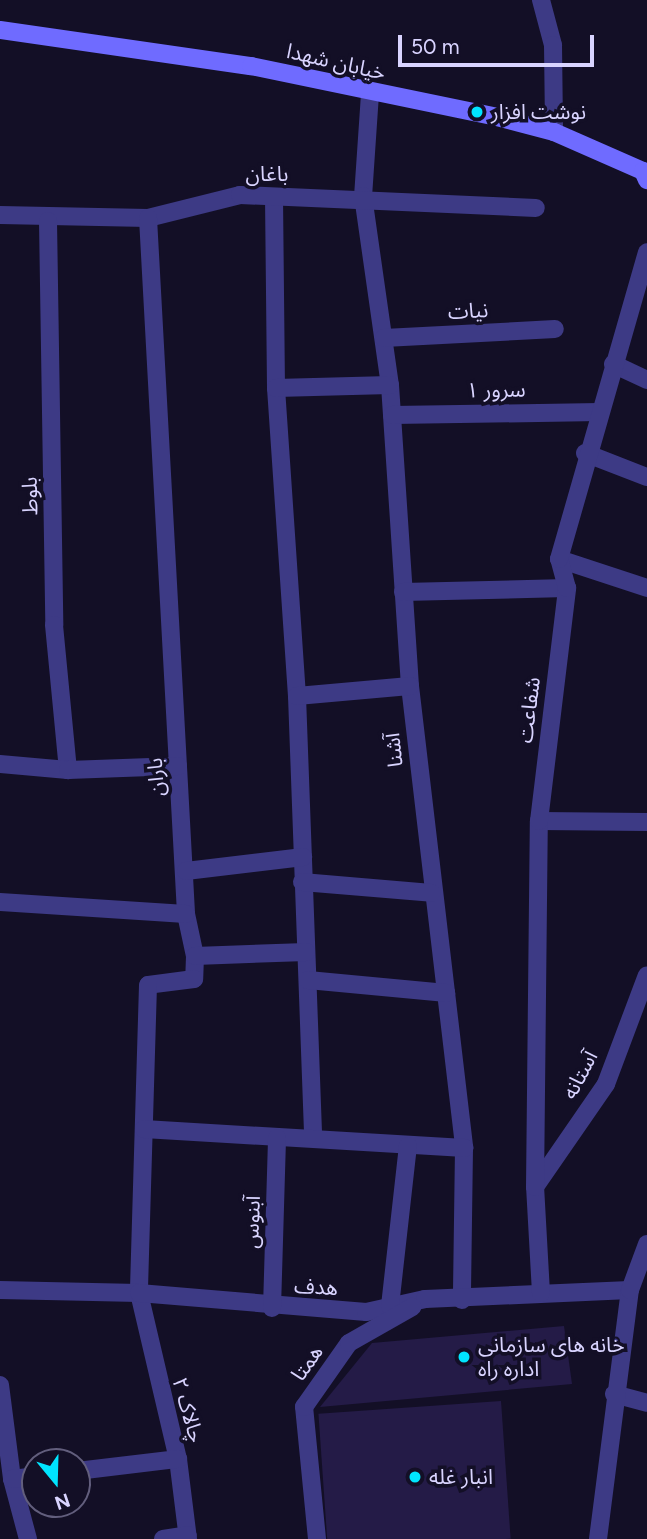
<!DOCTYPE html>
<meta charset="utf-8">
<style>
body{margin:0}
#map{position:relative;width:647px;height:1539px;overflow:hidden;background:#130f26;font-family:Figtree,"Noto Sans Arabic",sans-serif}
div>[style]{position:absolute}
.building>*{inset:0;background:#241b47;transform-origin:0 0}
.minor>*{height:18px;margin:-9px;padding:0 9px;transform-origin:9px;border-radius:9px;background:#3d3a85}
.secondary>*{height:18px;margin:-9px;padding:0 9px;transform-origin:9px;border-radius:9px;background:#6f6bff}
.dots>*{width:19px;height:19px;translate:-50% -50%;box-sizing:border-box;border:4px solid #130f26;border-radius:50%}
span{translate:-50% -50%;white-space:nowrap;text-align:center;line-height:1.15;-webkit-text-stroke:7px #130f26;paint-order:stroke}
.street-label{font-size:21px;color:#d9d4ff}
.poi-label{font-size:21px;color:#d9d4ff}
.left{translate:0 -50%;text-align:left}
.north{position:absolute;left:21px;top:1448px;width:70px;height:70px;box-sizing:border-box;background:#130f26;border:2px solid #625e7d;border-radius:50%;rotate:161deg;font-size:19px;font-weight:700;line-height:28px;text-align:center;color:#d9d4ff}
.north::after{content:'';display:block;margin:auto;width:24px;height:32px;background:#00e5ff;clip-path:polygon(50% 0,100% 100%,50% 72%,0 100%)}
.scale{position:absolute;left:398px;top:35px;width:196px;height:32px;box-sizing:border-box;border:4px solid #d9d4ff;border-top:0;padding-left:9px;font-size:21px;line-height:24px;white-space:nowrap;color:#d9d4ff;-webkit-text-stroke:5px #130f26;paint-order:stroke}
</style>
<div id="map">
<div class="building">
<i style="clip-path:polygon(564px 1326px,572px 1384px,320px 1407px,372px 1343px)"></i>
<i style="left:501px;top:1401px;width:138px;height:183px;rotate:86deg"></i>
</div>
<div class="minor">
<i style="left:541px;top:0;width:47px;rotate:75.1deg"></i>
<i style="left:553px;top:45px;width:87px;rotate:89.3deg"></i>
<i style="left:370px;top:94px;width:102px;rotate:93.9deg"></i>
<i style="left:363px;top:196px;width:191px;rotate:81.9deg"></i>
<i style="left:390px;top:385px;width:302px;rotate:86.2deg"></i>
<i style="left:410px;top:686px;width:465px;rotate:83.3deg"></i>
<i style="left:464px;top:1148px;width:152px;rotate:90.8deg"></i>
<i style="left:274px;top:197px;width:191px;rotate:89.4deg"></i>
<i style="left:276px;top:388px;width:309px;rotate:86.1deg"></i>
<i style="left:297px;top:696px;width:441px;rotate:87.9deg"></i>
<i style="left:0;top:215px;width:148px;rotate:1.2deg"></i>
<i style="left:148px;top:218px;width:95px;rotate:-14deg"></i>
<i style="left:240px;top:195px;width:296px;rotate:2.5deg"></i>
<i style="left:148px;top:218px;width:697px;rotate:86.87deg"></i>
<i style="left:186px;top:914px;width:43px;rotate:77.9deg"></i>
<i style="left:195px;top:956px;width:23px;rotate:92deg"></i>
<i style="left:194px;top:979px;width:46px;rotate:172.6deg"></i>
<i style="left:148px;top:985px;width:308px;rotate:91.7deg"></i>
<i style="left:139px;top:1293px;width:171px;rotate:76.8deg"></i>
<i style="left:178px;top:1459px;width:81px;rotate:82.9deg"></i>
<i style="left:48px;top:221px;width:404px;rotate:89.1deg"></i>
<i style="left:54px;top:625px;width:146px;rotate:84.5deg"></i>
<i style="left:384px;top:338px;width:171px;rotate:-3deg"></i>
<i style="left:613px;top:364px;width:38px;rotate:25deg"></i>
<i style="left:276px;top:388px;width:114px;rotate:-1.5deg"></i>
<i style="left:392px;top:415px;width:208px;rotate:-0.8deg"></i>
<i style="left:585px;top:453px;width:66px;rotate:21.2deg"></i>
<i style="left:559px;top:559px;width:93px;rotate:18.2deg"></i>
<i style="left:403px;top:592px;width:164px;rotate:-1.4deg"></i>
<i style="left:297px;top:696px;width:113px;rotate:-5.1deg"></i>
<i style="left:0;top:764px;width:68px;rotate:5deg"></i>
<i style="left:68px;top:770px;width:110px;rotate:-2.1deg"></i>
<i style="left:539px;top:821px;width:108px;rotate:0.5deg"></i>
<i style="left:186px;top:871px;width:118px;rotate:-6.8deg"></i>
<i style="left:302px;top:882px;width:130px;rotate:4.8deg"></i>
<i style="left:0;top:902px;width:186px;rotate:3.7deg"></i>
<i style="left:195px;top:956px;width:111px;rotate:-2.1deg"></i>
<i style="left:308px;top:980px;width:139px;rotate:5.4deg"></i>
<i style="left:144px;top:1129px;width:321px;rotate:3.4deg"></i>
<i style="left:535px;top:1187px;width:125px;rotate:-55.4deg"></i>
<i style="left:606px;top:1084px;width:116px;rotate:-69.4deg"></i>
<i style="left:0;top:1290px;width:139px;rotate:1.2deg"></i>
<i style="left:139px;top:1293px;width:228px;rotate:4.8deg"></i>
<i style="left:366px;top:1312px;width:60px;rotate:-12.4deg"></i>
<i style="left:425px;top:1299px;width:205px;rotate:-2.5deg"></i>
<i style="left:541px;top:1293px;width:106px;rotate:-93.2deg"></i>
<i style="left:535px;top:1187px;width:366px;rotate:-89.4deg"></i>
<i style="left:539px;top:821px;width:235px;rotate:-83.1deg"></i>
<i style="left:567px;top:588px;width:30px;rotate:-105deg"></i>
<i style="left:559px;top:559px;width:319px;rotate:-74deg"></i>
<i style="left:390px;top:1306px;width:161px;rotate:-83.6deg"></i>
<i style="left:272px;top:1308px;width:170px;rotate:-88.3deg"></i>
<i style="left:0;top:1385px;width:95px;rotate:82.7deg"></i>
<i style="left:12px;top:1479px;width:62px;rotate:75.1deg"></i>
<i style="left:614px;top:1394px;width:34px;rotate:15deg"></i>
<i style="left:77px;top:1471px;width:102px;rotate:-6.8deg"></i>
<i style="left:12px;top:1479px;width:23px;rotate:-7deg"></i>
<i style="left:163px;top:1539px;width:25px;rotate:-9deg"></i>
<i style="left:317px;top:1539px;width:133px;rotate:-95.6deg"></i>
<i style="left:304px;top:1407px;width:78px;rotate:-54.9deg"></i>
<i style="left:349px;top:1343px;width:73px;rotate:-29.7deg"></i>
<i style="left:598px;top:1539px;width:251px;rotate:-82.7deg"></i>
<i style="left:630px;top:1290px;width:49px;rotate:-69.7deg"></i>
</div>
<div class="secondary">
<i style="left:0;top:30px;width:254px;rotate:8.2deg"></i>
<i style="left:251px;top:66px;width:251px;rotate:11.7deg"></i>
<i style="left:497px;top:117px;width:59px;rotate:14.7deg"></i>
<i style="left:554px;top:132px;width:97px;rotate:23.7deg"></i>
<i style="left:643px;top:171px;width:10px;rotate:66deg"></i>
</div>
<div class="dots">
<i style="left:477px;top:112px;background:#00e5ff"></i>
<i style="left:464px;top:1357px;background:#00e5ff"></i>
<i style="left:415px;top:1477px;background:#00e5ff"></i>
</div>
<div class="street-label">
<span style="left:336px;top:62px;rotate:13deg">خیابان شهدا</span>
<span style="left:267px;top:174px">باغان</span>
<span style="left:468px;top:311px;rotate:-3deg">نیات</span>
<span style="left:496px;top:390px;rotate:-1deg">سرور ۱</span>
<span style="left:30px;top:496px;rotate:-91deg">بلوط</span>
<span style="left:529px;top:710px;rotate:-83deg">شفاعت</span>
<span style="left:394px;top:750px;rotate:-96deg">آشنا</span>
<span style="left:156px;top:777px;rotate:-94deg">باران</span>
<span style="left:580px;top:1075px;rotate:-62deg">آستانه</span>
<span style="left:252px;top:1222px;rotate:-88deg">آبنوس</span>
<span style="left:316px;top:1287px;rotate:3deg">هدف</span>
<span style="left:307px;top:1363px;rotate:-55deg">همتا</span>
<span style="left:188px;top:1410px;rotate:74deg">چالاک ۲</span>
</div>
<div class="poi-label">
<span class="left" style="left:491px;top:112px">نوشت افزار</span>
<span class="left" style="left:478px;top:1357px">خانه های سازمانی<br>اداره راه</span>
<span class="left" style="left:429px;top:1477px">انبار غله</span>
</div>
<div class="north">N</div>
<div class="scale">50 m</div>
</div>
